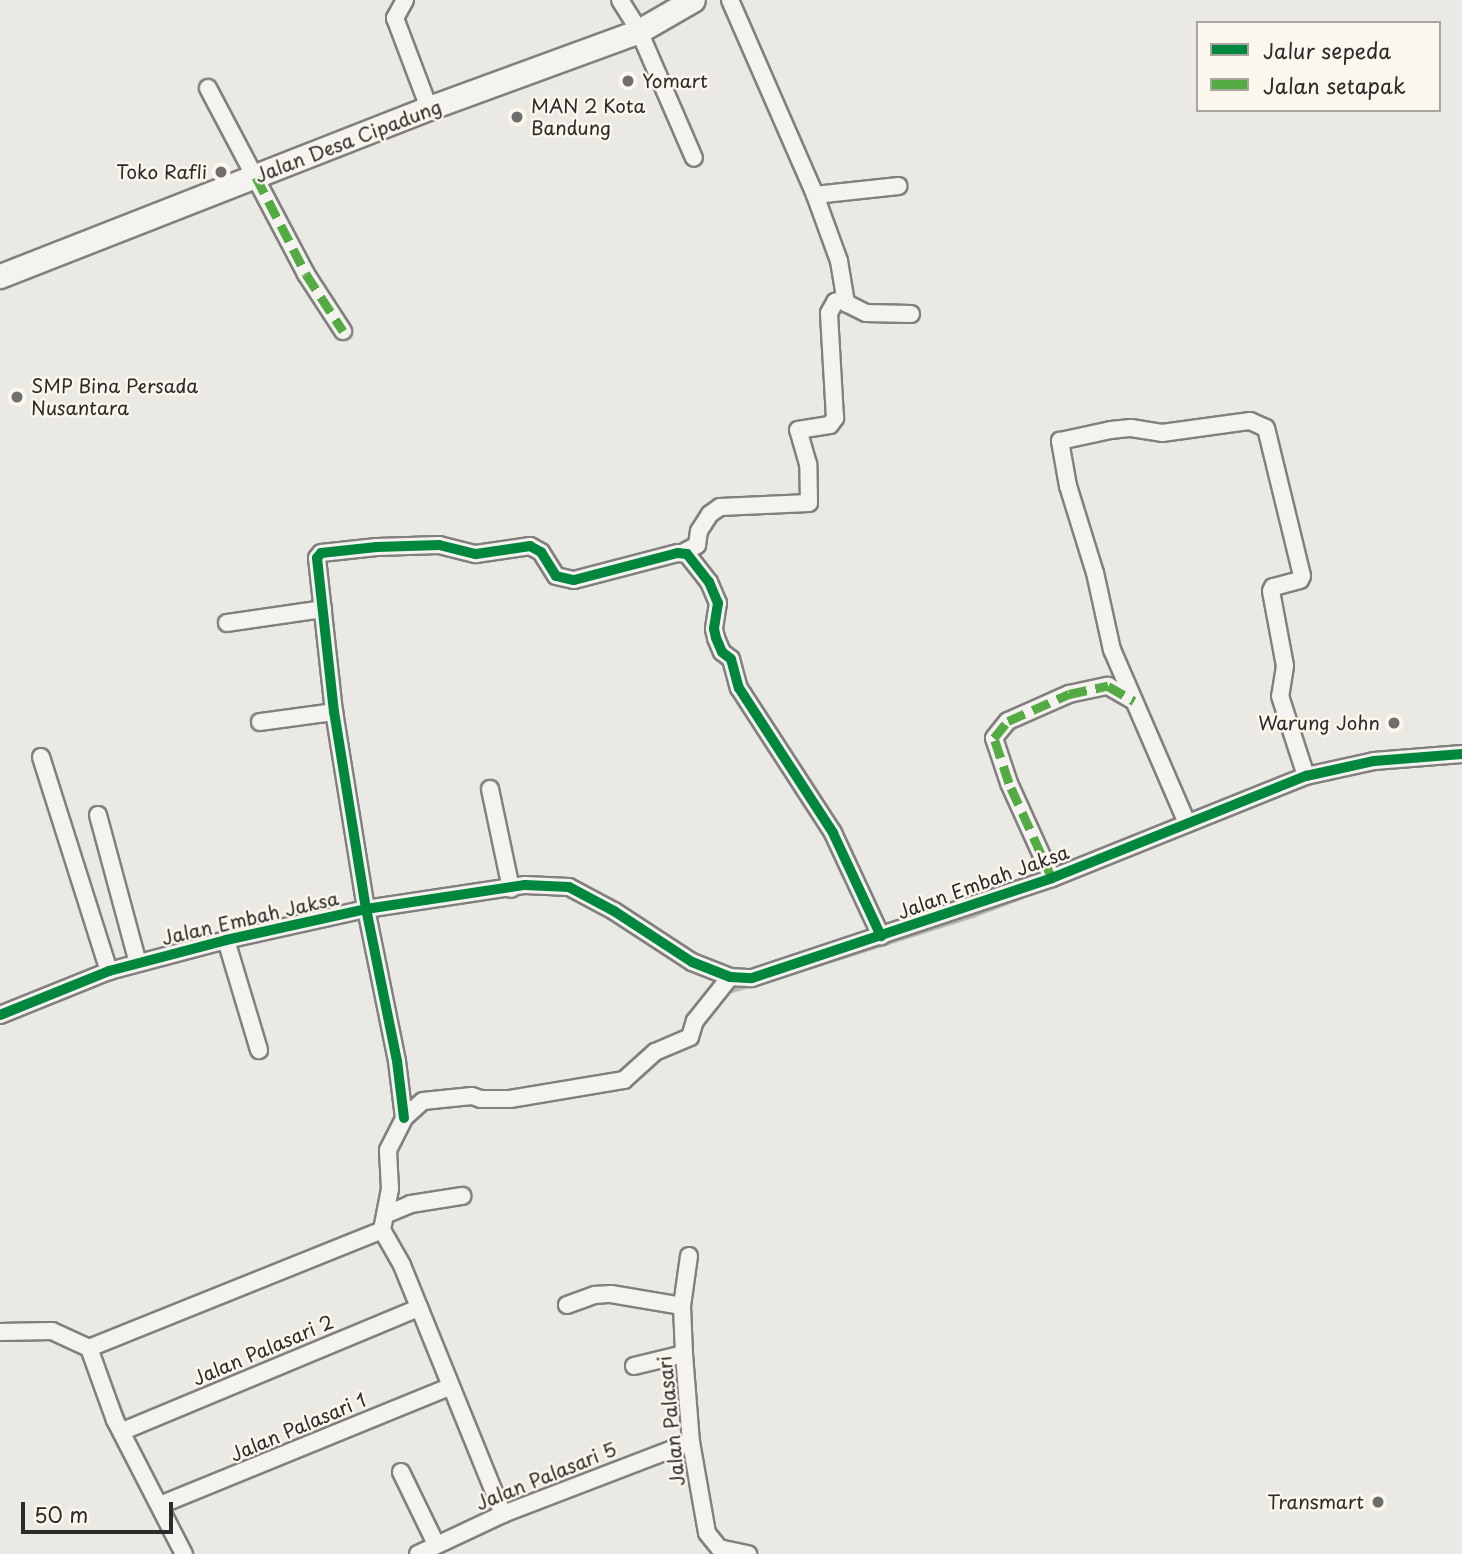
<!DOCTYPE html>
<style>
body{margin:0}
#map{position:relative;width:1462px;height:1554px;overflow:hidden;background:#eae9e4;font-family:"Playpen Sans",sans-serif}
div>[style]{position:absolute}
.stream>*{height:6px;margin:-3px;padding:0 3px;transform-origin:3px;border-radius:3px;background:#b9b7b0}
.roads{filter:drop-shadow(2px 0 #81807e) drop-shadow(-2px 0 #81807e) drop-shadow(0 2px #81807e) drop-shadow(0 -2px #81807e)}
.street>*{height:16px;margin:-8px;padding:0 8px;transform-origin:8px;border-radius:8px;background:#f4f3ef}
.secondary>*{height:23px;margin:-11.5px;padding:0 11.5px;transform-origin:11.5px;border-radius:11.5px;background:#f4f3ef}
.quiet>*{height:9px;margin-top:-4.5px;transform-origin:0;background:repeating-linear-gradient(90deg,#54ab44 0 18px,transparent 0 27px)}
.cycleway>*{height:10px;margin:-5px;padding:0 5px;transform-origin:5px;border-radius:5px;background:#00873e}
.dots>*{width:19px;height:19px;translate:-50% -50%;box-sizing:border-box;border:4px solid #fbf7ec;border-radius:50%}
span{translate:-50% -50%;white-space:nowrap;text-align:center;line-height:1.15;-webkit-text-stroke:5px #fbf7ec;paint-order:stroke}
.poi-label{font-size:19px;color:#2b2b2b}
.left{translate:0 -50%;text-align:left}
.right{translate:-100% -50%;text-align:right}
.street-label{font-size:19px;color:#2b2b2b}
.legend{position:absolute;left:1196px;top:21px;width:245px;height:91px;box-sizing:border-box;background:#fbf7ec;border:2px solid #a8a59f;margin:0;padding:9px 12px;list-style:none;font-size:21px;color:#2b2b2b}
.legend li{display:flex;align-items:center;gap:14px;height:35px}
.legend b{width:35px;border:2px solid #a8a59f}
.scale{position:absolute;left:21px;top:1502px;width:152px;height:32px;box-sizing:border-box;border:4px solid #2b2b2b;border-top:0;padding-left:9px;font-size:21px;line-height:24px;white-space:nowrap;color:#2b2b2b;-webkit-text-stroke:5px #fbf7ec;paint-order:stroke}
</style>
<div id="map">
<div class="stream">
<i style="left:778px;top:977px;width:205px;rotate:-17.6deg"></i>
<i style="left:973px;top:915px;width:50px;rotate:-21deg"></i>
<i style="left:724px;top:992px;width:31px;rotate:-15deg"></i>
<i style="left:115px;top:1398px;width:31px;rotate:68deg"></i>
</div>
<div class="roads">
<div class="street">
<i style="left:405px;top:0;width:21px;rotate:119deg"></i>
<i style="left:395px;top:18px;width:96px;rotate:69.3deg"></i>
<i style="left:620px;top:0;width:36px;rotate:58deg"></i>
<i style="left:639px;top:31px;width:138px;rotate:66.6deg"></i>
<i style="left:730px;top:0;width:213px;rotate:66.4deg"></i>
<i style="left:815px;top:195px;width:70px;rotate:70deg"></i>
<i style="left:839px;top:261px;width:43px;rotate:80.5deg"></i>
<i style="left:846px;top:303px;width:22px;rotate:27deg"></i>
<i style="left:866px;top:313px;width:45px;rotate:1.3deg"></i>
<i style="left:208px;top:88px;width:210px;rotate:62.2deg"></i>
<i style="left:306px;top:274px;width:68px;rotate:57deg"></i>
<i style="left:815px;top:195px;width:84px;rotate:-6.1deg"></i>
<i style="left:684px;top:552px;width:15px;rotate:-28deg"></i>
<i style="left:697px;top:545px;width:14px;rotate:-82deg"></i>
<i style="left:699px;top:531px;width:20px;rotate:-57deg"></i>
<i style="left:710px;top:514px;width:12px;rotate:-35deg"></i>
<i style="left:720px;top:507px;width:89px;rotate:-2.6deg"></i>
<i style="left:809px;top:503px;width:39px;rotate:-91deg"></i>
<i style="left:808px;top:464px;width:35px;rotate:-106deg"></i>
<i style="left:798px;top:430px;width:32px;rotate:-9deg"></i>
<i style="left:830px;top:425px;width:9px;rotate:-54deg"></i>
<i style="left:835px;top:418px;width:105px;rotate:-93.3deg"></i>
<i style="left:829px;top:313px;width:13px;rotate:-61deg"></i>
<i style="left:835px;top:302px;width:10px;rotate:-17deg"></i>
<i style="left:227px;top:623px;width:97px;rotate:-8.3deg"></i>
<i style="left:260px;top:722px;width:75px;rotate:-7.7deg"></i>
<i style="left:41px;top:757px;width:225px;rotate:72.4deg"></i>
<i style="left:490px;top:789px;width:102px;rotate:78.1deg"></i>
<i style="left:98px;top:815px;width:153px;rotate:74.9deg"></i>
<i style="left:1187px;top:823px;width:189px;rotate:-113.4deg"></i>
<i style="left:1112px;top:650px;width:79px;rotate:-102.4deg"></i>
<i style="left:1095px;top:573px;width:91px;rotate:-107.2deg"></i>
<i style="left:1068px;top:486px;width:46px;rotate:-100.1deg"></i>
<i style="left:1060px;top:441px;width:52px;rotate:-12.2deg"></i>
<i style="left:1111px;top:430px;width:20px;rotate:-6deg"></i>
<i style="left:1131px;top:428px;width:31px;rotate:9deg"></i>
<i style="left:1162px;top:433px;width:89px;rotate:-7.8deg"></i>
<i style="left:1250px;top:421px;width:17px;rotate:24deg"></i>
<i style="left:1266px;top:428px;width:152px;rotate:76.3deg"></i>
<i style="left:1302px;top:576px;width:4px;rotate:117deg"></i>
<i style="left:1300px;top:580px;width:28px;rotate:165deg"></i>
<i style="left:1273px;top:587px;width:4px;rotate:117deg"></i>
<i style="left:1271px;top:591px;width:76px;rotate:79.4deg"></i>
<i style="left:1285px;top:666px;width:30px;rotate:99deg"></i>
<i style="left:1280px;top:696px;width:84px;rotate:72deg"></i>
<i style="left:1052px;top:878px;width:104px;rotate:-114.4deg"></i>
<i style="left:1009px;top:783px;width:47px;rotate:-108.4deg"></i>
<i style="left:994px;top:738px;width:22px;rotate:-51deg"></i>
<i style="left:1008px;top:721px;width:67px;rotate:-23.9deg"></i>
<i style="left:1069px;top:694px;width:40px;rotate:-12deg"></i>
<i style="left:1108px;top:686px;width:30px;rotate:30deg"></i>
<i style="left:226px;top:940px;width:115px;rotate:73.3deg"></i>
<i style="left:0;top:1015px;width:118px;rotate:-22deg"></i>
<i style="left:109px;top:971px;width:121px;rotate:-14.8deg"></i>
<i style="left:226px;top:940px;width:143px;rotate:-12.5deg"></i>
<i style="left:366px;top:909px;width:161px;rotate:-8.6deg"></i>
<i style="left:525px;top:885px;width:44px;rotate:2.6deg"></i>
<i style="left:569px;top:887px;width:51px;rotate:28.1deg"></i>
<i style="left:614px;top:911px;width:93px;rotate:33.2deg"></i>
<i style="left:692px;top:962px;width:41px;rotate:21.5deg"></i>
<i style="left:730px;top:977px;width:22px;rotate:3deg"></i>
<i style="left:752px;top:978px;width:316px;rotate:-18.4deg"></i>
<i style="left:1052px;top:878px;width:274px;rotate:-21.9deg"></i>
<i style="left:1306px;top:776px;width:70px;rotate:-12.4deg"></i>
<i style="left:1374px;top:761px;width:88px;rotate:-4.5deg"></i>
<i style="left:404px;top:1118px;width:57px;rotate:-97deg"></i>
<i style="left:397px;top:1061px;width:155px;rotate:-101.5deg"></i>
<i style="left:366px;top:909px;width:200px;rotate:-99.2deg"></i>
<i style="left:334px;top:712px;width:155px;rotate:-96.3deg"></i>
<i style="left:317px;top:558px;width:6px;rotate:-51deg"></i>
<i style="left:321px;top:553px;width:56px;rotate:-6.1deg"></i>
<i style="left:377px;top:547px;width:62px;rotate:-1.8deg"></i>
<i style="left:439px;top:545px;width:38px;rotate:14deg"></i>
<i style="left:476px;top:554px;width:55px;rotate:-8.4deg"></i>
<i style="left:530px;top:546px;width:13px;rotate:29deg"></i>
<i style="left:541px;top:552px;width:28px;rotate:58deg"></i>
<i style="left:556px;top:576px;width:18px;rotate:13deg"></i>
<i style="left:574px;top:580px;width:107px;rotate:-14.6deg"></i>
<i style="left:678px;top:553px;width:9px;rotate:6deg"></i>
<i style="left:687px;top:554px;width:36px;rotate:52deg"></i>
<i style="left:709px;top:582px;width:23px;rotate:67deg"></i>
<i style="left:718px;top:603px;width:26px;rotate:99deg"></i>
<i style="left:714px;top:629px;width:9px;rotate:77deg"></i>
<i style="left:716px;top:638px;width:15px;rotate:67deg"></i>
<i style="left:722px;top:652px;width:11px;rotate:38deg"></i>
<i style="left:731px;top:659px;width:30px;rotate:75deg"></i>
<i style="left:739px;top:688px;width:173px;rotate:57deg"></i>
<i style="left:833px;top:833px;width:114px;rotate:65deg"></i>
<i style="left:385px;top:1215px;width:28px;rotate:-23deg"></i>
<i style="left:411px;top:1204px;width:52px;rotate:-8.9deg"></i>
<i style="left:689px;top:1256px;width:50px;rotate:98deg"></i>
<i style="left:682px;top:1306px;width:48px;rotate:87.6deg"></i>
<i style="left:684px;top:1354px;width:88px;rotate:85.5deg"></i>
<i style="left:691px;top:1442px;width:92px;rotate:80deg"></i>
<i style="left:707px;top:1533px;width:19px;rotate:51deg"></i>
<i style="left:719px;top:1548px;width:30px;rotate:12deg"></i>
<i style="left:567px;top:1305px;width:30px;rotate:-20deg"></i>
<i style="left:595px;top:1295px;width:16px;rotate:-4deg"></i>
<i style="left:611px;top:1294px;width:72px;rotate:9.6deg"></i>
<i style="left:0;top:1332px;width:52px;rotate:-1.1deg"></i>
<i style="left:52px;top:1331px;width:41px;rotate:24.7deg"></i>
<i style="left:89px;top:1348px;width:77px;rotate:70.1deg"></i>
<i style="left:115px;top:1420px;width:151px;rotate:62.8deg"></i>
<i style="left:89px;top:1348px;width:316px;rotate:-21.9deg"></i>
<i style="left:634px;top:1366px;width:51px;rotate:-13.5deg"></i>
<i style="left:123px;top:1431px;width:321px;rotate:-22.6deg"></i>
<i style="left:401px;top:1472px;width:80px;rotate:64.1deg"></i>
<i style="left:160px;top:1505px;width:314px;rotate:-22.2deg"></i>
<i style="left:503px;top:1514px;width:269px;rotate:-112.1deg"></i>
<i style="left:402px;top:1265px;width:40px;rotate:-119.7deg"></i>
<i style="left:382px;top:1230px;width:42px;rotate:-79deg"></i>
<i style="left:390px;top:1189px;width:39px;rotate:-93deg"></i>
<i style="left:388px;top:1150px;width:36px;rotate:-63deg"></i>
<i style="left:404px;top:1118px;width:25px;rotate:-42deg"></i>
<i style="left:423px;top:1101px;width:49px;rotate:-5.8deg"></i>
<i style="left:472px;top:1096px;width:9px;rotate:18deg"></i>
<i style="left:481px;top:1099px;width:29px"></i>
<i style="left:510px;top:1099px;width:116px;rotate:-9.5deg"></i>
<i style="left:624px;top:1080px;width:42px;rotate:-42.1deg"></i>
<i style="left:655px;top:1052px;width:38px;rotate:-23deg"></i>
<i style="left:690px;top:1037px;width:17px;rotate:-73deg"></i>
<i style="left:695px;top:1021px;width:56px;rotate:-51.5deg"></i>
<i style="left:418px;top:1554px;width:94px;rotate:-25.2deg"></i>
<i style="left:503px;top:1514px;width:201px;rotate:-21deg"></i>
</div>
<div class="secondary">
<i style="left:0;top:276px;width:461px;rotate:-21.4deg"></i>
<i style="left:429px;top:108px;width:224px;rotate:-20.1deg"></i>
<i style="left:639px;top:31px;width:62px;rotate:-29.9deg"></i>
</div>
</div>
<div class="quiet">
<i style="left:256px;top:177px;width:109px;rotate:62.7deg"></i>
<i style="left:306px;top:274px;width:68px;rotate:57deg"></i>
<i style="left:1052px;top:878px;width:104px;rotate:-114.4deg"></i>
<i style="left:1009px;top:783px;width:47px;rotate:-108.4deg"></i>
<i style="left:994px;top:738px;width:22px;rotate:-51deg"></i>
<i style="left:1008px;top:721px;width:67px;rotate:-23.9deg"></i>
<i style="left:1069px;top:694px;width:40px;rotate:-12deg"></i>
<i style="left:1108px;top:686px;width:30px;rotate:30deg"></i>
</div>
<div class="cycleway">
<i style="left:0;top:1015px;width:118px;rotate:-22deg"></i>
<i style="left:109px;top:971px;width:121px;rotate:-14.8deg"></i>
<i style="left:226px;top:940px;width:143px;rotate:-12.5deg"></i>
<i style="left:366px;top:909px;width:161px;rotate:-8.6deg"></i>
<i style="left:525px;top:885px;width:44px;rotate:2.6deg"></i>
<i style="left:569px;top:887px;width:51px;rotate:28.1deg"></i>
<i style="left:614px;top:911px;width:93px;rotate:33.2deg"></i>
<i style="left:692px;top:962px;width:41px;rotate:21.5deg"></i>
<i style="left:730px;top:977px;width:22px;rotate:3deg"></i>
<i style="left:752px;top:978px;width:316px;rotate:-18.4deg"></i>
<i style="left:1052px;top:878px;width:274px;rotate:-21.9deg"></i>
<i style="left:1306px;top:776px;width:70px;rotate:-12.4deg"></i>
<i style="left:1374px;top:761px;width:88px;rotate:-4.5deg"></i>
<i style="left:404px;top:1118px;width:57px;rotate:-97deg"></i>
<i style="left:397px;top:1061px;width:155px;rotate:-101.5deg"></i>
<i style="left:366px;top:909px;width:200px;rotate:-99.2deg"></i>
<i style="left:334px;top:712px;width:155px;rotate:-96.3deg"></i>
<i style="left:317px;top:558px;width:6px;rotate:-51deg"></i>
<i style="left:321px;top:553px;width:56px;rotate:-6.1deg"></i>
<i style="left:377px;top:547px;width:62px;rotate:-1.8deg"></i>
<i style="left:439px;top:545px;width:38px;rotate:14deg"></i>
<i style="left:476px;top:554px;width:55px;rotate:-8.4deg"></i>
<i style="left:530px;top:546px;width:13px;rotate:29deg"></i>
<i style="left:541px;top:552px;width:28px;rotate:58deg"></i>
<i style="left:556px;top:576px;width:18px;rotate:13deg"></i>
<i style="left:574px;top:580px;width:107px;rotate:-14.6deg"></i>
<i style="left:678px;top:553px;width:9px;rotate:6deg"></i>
<i style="left:687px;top:554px;width:36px;rotate:52deg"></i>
<i style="left:709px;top:582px;width:23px;rotate:67deg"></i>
<i style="left:718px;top:603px;width:26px;rotate:99deg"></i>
<i style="left:714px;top:629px;width:9px;rotate:77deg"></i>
<i style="left:716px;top:638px;width:15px;rotate:67deg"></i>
<i style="left:722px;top:652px;width:11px;rotate:38deg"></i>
<i style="left:731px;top:659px;width:30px;rotate:75deg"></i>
<i style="left:739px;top:688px;width:173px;rotate:57deg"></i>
<i style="left:833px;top:833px;width:114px;rotate:65deg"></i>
</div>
<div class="dots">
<i style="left:628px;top:81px;background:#6e6e6c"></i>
<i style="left:517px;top:117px;background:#6e6e6c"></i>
<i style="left:221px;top:172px;background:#6e6e6c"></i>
<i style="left:17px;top:397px;background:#6e6e6c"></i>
<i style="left:1394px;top:723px;background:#6e6e6c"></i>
<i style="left:1378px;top:1502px;background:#6e6e6c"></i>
</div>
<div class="poi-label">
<span class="left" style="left:642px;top:81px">Yomart</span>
<span class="left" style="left:531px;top:117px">MAN 2 Kota<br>Bandung</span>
<span class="right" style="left:207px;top:172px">Toko Rafli</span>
<span class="left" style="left:31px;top:397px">SMP Bina Persada<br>Nusantara</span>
<span class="right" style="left:1380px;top:723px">Warung John</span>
<span class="right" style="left:1364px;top:1502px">Transmart</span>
</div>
<div class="street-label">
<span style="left:348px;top:141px;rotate:-21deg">Jalan Desa Cipadung</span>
<span style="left:983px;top:882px;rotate:-20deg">Jalan Embah Jaksa</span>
<span style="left:250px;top:918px;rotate:-13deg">Jalan Embah Jaksa</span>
<span style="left:263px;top:1350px;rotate:-23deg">Jalan Palasari 2</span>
<span style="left:671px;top:1421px;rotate:-96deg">Jalan Palasari</span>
<span style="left:298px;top:1427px;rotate:-23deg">Jalan Palasari 1</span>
<span style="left:546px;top:1476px;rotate:-22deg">Jalan Palasari 5</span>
</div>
<ul class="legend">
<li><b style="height:9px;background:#00873e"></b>Jalur sepeda</li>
<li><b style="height:9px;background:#54ab44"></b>Jalan setapak</li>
</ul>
<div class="scale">50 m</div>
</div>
